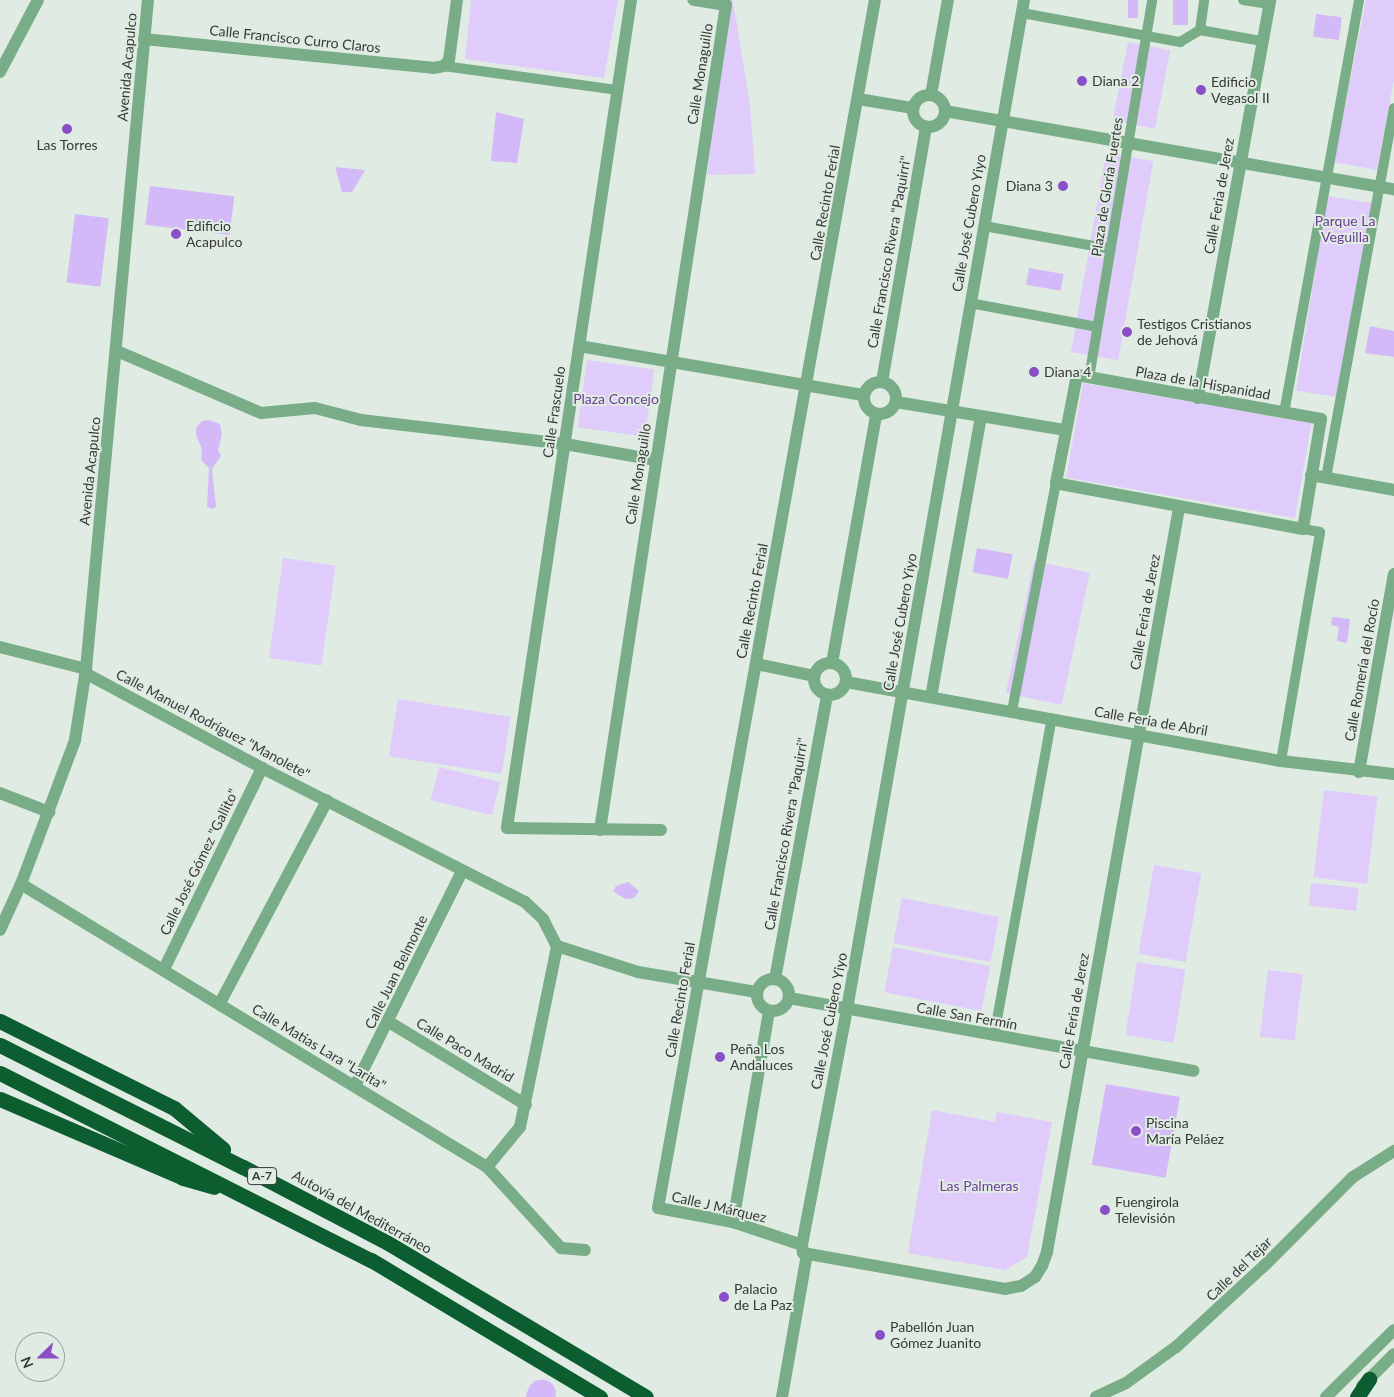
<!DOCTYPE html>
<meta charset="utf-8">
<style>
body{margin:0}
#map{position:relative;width:1394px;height:1397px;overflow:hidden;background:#e0ebe3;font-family:Lato,sans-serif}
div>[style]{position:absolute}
.green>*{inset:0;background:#dfccfa;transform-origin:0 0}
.water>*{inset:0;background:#d4b9f8;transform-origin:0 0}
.river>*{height:28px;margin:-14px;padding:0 14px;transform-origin:14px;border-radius:14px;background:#d4b9f8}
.pedestrian>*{height:10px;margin:-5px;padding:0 5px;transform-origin:5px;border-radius:5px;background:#79ad87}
.minor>*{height:12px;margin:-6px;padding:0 6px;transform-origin:6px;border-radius:6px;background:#79ad87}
.minor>.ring{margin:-6px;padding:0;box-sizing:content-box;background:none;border:12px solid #79ad87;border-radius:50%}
.motorway>*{height:15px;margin:-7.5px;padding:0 7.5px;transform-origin:7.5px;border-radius:7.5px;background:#0c5d30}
.dots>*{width:14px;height:14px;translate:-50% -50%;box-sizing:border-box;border:2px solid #e0ebe3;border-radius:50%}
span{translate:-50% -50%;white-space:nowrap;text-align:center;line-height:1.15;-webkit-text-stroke:4px #e0ebe3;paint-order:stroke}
.shield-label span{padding:1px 4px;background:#e0ebe3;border:1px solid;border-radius:4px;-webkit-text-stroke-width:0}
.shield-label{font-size:12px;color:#363a37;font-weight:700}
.street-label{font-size:14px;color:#363a37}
.poi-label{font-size:14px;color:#363a37}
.left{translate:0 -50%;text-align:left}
.right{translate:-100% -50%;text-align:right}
.park-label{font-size:14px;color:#6a3d97}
.north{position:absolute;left:15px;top:1332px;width:50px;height:50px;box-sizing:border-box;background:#e0ebe3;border:1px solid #9ca49e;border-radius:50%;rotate:248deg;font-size:14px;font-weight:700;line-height:20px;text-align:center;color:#363a37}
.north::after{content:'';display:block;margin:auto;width:18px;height:22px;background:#8a4fc6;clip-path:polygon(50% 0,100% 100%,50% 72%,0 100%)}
</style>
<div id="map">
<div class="green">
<i style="clip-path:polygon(471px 0,618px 0,604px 78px,465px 59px)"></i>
<i style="clip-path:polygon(726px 0,732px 0,736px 18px,750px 105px,755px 174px,707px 175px)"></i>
<i style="clip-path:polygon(1366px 0,1394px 0,1394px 79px,1377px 170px,1334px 162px)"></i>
<i style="left:1128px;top:42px;width:43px;height:80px;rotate:11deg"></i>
<i style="left:1106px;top:153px;width:48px;height:202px;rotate:10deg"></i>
<i style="left:1327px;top:196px;width:47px;height:197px;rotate:9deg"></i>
<i style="left:587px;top:360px;width:68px;height:68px;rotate:8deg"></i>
<i style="left:1083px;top:383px;width:232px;height:96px;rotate:10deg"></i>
<i style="left:283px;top:558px;width:53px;height:101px;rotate:8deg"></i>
<i style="left:1034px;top:561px;width:57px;height:135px;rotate:12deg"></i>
<i style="left:398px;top:699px;width:114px;height:58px;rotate:9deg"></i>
<i style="left:439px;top:767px;width:63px;height:34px;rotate:14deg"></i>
<i style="left:1324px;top:790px;width:54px;height:88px;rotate:7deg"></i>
<i style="left:1154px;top:865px;width:48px;height:90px;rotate:10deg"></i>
<i style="left:1311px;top:883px;width:48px;height:23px;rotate:6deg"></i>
<i style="left:902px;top:898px;width:99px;height:46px;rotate:11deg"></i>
<i style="left:893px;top:947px;width:99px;height:46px;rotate:11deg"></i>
<i style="left:1137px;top:962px;width:49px;height:74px;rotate:9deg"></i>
<i style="left:1268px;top:970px;width:35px;height:67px;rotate:7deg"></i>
<i style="clip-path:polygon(932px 1110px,995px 1122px,997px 1112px,1052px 1122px,1027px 1257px,1005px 1270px,908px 1253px)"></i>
</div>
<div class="water">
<i style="left:1128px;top:0;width:10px;height:18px"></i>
<i style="left:1173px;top:0;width:15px;height:25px"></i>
<i style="left:1316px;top:14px;width:26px;height:23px;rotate:7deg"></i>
<i style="clip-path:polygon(496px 112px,524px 119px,517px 163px,491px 161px)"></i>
<i style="clip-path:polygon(335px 167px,365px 170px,352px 192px,342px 192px)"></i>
<i style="left:150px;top:186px;width:85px;height:39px;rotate:7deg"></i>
<i style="left:75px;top:214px;width:34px;height:69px;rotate:7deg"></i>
<i style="left:1029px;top:268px;width:35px;height:17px;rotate:10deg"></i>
<i style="clip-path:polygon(1370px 326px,1394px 331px,1394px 357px,1365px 353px)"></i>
<i style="clip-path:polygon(209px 420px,220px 424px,222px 435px,218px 450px,221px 456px,212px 469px,216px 507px,212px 509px,207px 507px,209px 468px,201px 460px,202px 449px,196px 435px,196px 428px,202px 421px)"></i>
<i style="left:977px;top:548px;width:36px;height:25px;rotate:10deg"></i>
<i style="clip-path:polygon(1332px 617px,1350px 619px,1347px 643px,1337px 641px,1339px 627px,1331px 625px)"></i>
<i style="clip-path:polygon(628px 882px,639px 891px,634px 898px,625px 899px,613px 891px,616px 886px)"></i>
<i style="left:1106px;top:1084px;width:75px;height:82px;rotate:10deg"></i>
</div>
<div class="river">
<i style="left:540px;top:1397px;width:4px;rotate:-63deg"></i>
</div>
<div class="pedestrian">
<i style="left:1243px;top:0;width:26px;rotate:9deg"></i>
<i style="left:1022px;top:13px;width:161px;rotate:10.4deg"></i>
<i style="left:1180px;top:42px;width:23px;rotate:-31deg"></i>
<i style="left:1200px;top:30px;width:63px;rotate:10.1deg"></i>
<i style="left:1200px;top:30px;width:30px;rotate:-82deg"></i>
<i style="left:444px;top:66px;width:174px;rotate:7.9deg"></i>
<i style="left:984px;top:226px;width:128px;rotate:10.3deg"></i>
<i style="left:970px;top:303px;width:129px;rotate:10.7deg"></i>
<i style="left:1089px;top:378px;width:383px;rotate:-80.5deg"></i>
<i style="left:1284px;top:413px;width:420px;rotate:-79.7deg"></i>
<i style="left:1326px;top:478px;width:376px;rotate:-79.6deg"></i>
<i style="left:1012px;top:711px;width:232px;rotate:-79.1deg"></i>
<i style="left:1281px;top:761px;width:232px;rotate:-80.3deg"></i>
<i style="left:1320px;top:532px;width:17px;rotate:-170deg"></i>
<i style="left:994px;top:1036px;width:323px;rotate:-79.7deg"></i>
</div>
<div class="minor">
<i style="left:631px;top:0;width:837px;rotate:98.52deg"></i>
<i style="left:507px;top:828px;width:154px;rotate:0.7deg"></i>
<i style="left:1024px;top:0;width:1024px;rotate:99.95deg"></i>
<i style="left:847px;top:1009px;width:240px;rotate:100.8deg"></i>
<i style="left:802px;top:1245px;width:8px;rotate:83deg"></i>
<i style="left:803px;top:1253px;width:205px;rotate:10.1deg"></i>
<i style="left:1005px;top:1289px;width:16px;rotate:-11deg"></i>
<i style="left:1021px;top:1286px;width:17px;rotate:-33deg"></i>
<i style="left:1035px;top:1277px;width:13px;rotate:-58deg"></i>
<i style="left:1042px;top:1266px;width:15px;rotate:-70deg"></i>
<i style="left:1047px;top:1252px;width:756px;rotate:-79.94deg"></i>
<i style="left:144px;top:39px;width:290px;rotate:5.7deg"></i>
<i style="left:433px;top:68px;width:11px;rotate:-10deg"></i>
<i style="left:444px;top:66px;width:8px;rotate:-50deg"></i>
<i style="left:449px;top:60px;width:61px;rotate:-82.4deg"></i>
<i style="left:0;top:72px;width:81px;rotate:-62.2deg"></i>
<i class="ring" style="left:913px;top:95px;width:20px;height:20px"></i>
<i style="left:931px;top:95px;width:97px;rotate:-79.9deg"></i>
<i style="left:858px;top:99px;width:56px;rotate:9.3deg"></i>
<i style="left:945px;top:111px;width:456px;rotate:9.9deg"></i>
<i style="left:579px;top:346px;width:288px;rotate:9.8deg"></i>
<i style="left:117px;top:351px;width:157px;rotate:23.3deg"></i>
<i style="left:261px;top:413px;width:54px;rotate:-5.3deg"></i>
<i style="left:315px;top:408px;width:48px;rotate:14.6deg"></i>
<i style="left:361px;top:420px;width:205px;rotate:6.7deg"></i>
<i style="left:565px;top:444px;width:92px;rotate:10deg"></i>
<i style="left:1077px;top:375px;width:248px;rotate:10.2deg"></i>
<i style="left:1321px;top:419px;width:111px;rotate:99.3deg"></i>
<i style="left:1303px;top:529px;width:251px;rotate:-169.5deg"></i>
<i style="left:1056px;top:483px;width:110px;rotate:-79deg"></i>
<i class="ring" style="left:864px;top:382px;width:20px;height:20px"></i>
<i style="left:882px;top:382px;width:259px;rotate:-80.2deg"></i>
<i style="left:1198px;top:398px;width:404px;rotate:-79.7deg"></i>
<i style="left:896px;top:402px;width:172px;rotate:9.4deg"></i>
<i style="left:1311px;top:475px;width:84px;rotate:10.2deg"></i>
<i style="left:0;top:647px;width:89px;rotate:14.3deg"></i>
<i class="ring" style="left:814px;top:663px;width:20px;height:20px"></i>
<i style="left:832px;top:663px;width:252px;rotate:-79.9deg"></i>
<i style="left:756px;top:664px;width:59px;rotate:11.7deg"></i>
<i style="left:85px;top:673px;width:201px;rotate:28.2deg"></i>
<i style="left:262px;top:768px;width:295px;rotate:27deg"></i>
<i style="left:525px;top:902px;width:25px;rotate:43deg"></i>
<i style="left:543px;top:919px;width:30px;rotate:63deg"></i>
<i style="left:557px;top:946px;width:85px;rotate:17.8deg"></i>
<i style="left:638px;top:972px;width:120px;rotate:9.6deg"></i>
<i style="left:846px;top:682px;width:442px;rotate:10.3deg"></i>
<i style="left:1281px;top:761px;width:114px;rotate:6.6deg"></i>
<i style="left:931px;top:697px;width:284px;rotate:-79.9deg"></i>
<i style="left:1359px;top:772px;width:201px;rotate:-80deg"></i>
<i style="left:0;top:793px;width:53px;rotate:21.2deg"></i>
<i style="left:600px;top:830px;width:835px;rotate:-81.32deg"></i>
<i style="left:726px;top:5px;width:33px;rotate:-171deg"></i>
<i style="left:21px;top:884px;width:545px;rotate:31.27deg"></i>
<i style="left:487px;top:1167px;width:110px;rotate:47.6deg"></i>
<i style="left:561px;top:1248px;width:24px;rotate:5deg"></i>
<i style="left:0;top:930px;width:51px;rotate:-65.5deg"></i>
<i style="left:21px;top:884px;width:154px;rotate:-69.4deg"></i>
<i style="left:75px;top:740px;width:72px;rotate:-81.2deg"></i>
<i style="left:86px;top:669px;width:672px;rotate:-84.71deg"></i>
<i style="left:164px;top:969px;width:224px;rotate:-64deg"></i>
<i class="ring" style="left:757px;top:979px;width:20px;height:20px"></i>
<i style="left:775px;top:979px;width:289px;rotate:-79.6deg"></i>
<i style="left:789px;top:998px;width:411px;rotate:10.2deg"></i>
<i style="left:220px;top:1003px;width:229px;rotate:-62.1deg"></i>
<i style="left:389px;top:1022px;width:160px;rotate:31.2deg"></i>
<i style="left:355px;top:1086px;width:240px;rotate:-63.5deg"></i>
<i style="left:487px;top:1167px;width:52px;rotate:-50.5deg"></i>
<i style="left:520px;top:1127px;width:185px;rotate:-78.4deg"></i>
<i style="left:733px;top:1222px;width:214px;rotate:-80.3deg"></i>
<i style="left:802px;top:1245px;width:73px;rotate:-161.6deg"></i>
<i style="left:733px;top:1222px;width:76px;rotate:-169.4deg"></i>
<i style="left:658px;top:1208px;width:1227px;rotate:-79.82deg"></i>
<i style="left:1362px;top:1386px;width:45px;rotate:-45deg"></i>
<i style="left:782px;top:1397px;width:145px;rotate:-80.1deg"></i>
<i style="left:1096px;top:1397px;width:33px;rotate:-25deg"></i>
<i style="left:1126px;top:1383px;width:62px;rotate:-35.8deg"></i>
<i style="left:1176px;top:1347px;width:121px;rotate:-42.7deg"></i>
<i style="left:1265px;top:1265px;width:124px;rotate:-45deg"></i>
<i style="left:1353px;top:1177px;width:49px;rotate:-32.4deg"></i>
<i style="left:1326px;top:1397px;width:95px;rotate:-44.6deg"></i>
</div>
<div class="motorway">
<i style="left:0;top:1021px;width:195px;rotate:26.6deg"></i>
<i style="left:174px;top:1108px;width:64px;rotate:39.9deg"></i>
<i style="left:0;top:1045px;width:272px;rotate:26.7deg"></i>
<i style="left:243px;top:1167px;width:164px;rotate:27.7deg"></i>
<i style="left:388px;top:1243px;width:300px;rotate:30.8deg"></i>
<i style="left:0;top:1073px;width:415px;rotate:26.8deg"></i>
<i style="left:371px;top:1260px;width:267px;rotate:30.9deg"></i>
<i style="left:0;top:1099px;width:199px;rotate:23.3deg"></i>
<i style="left:183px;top:1178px;width:32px;rotate:16deg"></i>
<i style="left:1357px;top:1397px;width:22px;rotate:-56deg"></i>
</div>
<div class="dots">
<i style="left:1082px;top:81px;background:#8a4fc6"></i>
<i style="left:1201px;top:90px;background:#8a4fc6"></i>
<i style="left:67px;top:129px;background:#8a4fc6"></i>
<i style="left:1063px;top:186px;background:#8a4fc6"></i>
<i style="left:176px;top:234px;background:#8a4fc6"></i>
<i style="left:1127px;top:332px;background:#8a4fc6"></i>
<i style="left:1034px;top:372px;background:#8a4fc6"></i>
<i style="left:720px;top:1057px;background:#8a4fc6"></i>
<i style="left:1136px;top:1131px;background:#8a4fc6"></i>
<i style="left:1105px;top:1210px;background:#8a4fc6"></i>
<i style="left:724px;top:1297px;background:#8a4fc6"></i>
<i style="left:880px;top:1335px;background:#8a4fc6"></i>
</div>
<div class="shield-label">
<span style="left:262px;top:1176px">A-7</span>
</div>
<div class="street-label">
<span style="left:295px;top:39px;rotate:6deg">Calle Francisco Curro Claros</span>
<span style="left:127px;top:67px;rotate:-85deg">Avenida Acapulco</span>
<span style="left:700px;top:74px;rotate:-81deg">Calle Monaguillo</span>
<span style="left:1107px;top:187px;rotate:-81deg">Plaza de Gloria Fuertes</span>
<span style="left:1219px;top:196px;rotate:-80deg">Calle Feria de Jerez</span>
<span style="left:825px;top:203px;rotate:-80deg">Calle Recinto Ferial</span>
<span style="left:969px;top:223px;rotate:-80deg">Calle José Cubero Yiyo</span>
<span style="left:889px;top:252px;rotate:-80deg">Calle Francisco Rivera "Paquirri"</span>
<span style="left:1203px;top:383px;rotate:10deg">Plaza de la Hispanidad</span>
<span style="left:554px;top:412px;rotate:-82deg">Calle Frascuelo</span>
<span style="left:90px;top:471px;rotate:-84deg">Avenida Acapulco</span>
<span style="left:638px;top:474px;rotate:-81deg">Calle Monaguillo</span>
<span style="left:752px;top:601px;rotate:-79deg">Calle Recinto Ferial</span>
<span style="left:1145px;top:612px;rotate:-80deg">Calle Feria de Jerez</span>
<span style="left:900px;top:622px;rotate:-80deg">Calle José Cubero Yiyo</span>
<span style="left:1362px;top:670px;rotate:-80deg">Calle Romería del Rocío</span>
<span style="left:1151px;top:721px;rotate:10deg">Calle Feria de Abril</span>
<span style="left:213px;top:724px;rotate:28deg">Calle Manuel Rodríguez "Manolete"</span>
<span style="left:786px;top:834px;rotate:-80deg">Calle Francisco Rivera "Paquirri"</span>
<span style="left:199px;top:862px;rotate:-64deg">Calle José Gómez "Gallito"</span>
<span style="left:396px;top:972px;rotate:-64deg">Calle Juan Belmonte</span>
<span style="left:680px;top:1000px;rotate:-80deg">Calle Recinto Ferial</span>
<span style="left:1074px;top:1011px;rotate:-80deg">Calle Feria de Jerez</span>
<span style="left:967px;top:1016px;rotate:10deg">Calle San Fermín</span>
<span style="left:829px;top:1021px;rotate:-79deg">Calle José Cubero Yiyo</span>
<span style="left:319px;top:1047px;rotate:31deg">Calle Matias Lara "Larita"</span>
<span style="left:465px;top:1050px;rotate:31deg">Calle Paco Madrid</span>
<span style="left:719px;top:1207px;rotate:13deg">Calle J Márquez</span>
<span style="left:362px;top:1212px;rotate:29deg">Autovía del Mediterráneo</span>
<span style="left:1239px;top:1269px;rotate:-44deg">Calle del Tejar</span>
</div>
<div class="poi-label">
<span class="left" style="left:1092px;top:81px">Diana 2</span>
<span class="left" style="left:1211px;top:90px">Edificio<br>Vegasol II</span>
<span style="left:67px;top:145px">Las Torres</span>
<span class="right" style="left:1053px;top:186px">Diana 3</span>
<span class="left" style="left:186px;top:234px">Edificio<br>Acapulco</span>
<span class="left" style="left:1137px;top:332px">Testigos Cristianos<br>de Jehová</span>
<span class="left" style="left:1044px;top:372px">Diana 4</span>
<span class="left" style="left:730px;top:1057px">Peña Los<br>Andaluces</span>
<span class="left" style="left:1146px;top:1131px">Piscina<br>María Peláez</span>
<span class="left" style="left:1115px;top:1210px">Fuengirola<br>Televisión</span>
<span class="left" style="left:734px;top:1297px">Palacio<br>de La Paz</span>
<span class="left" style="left:890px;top:1335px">Pabellón Juan<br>Gómez Juanito</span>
</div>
<div class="park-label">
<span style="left:1345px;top:229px">Parque La<br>Veguilla</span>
<span style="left:616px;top:399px">Plaza Concejo</span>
<span style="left:979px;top:1186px">Las Palmeras</span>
</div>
<div class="north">N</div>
</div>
